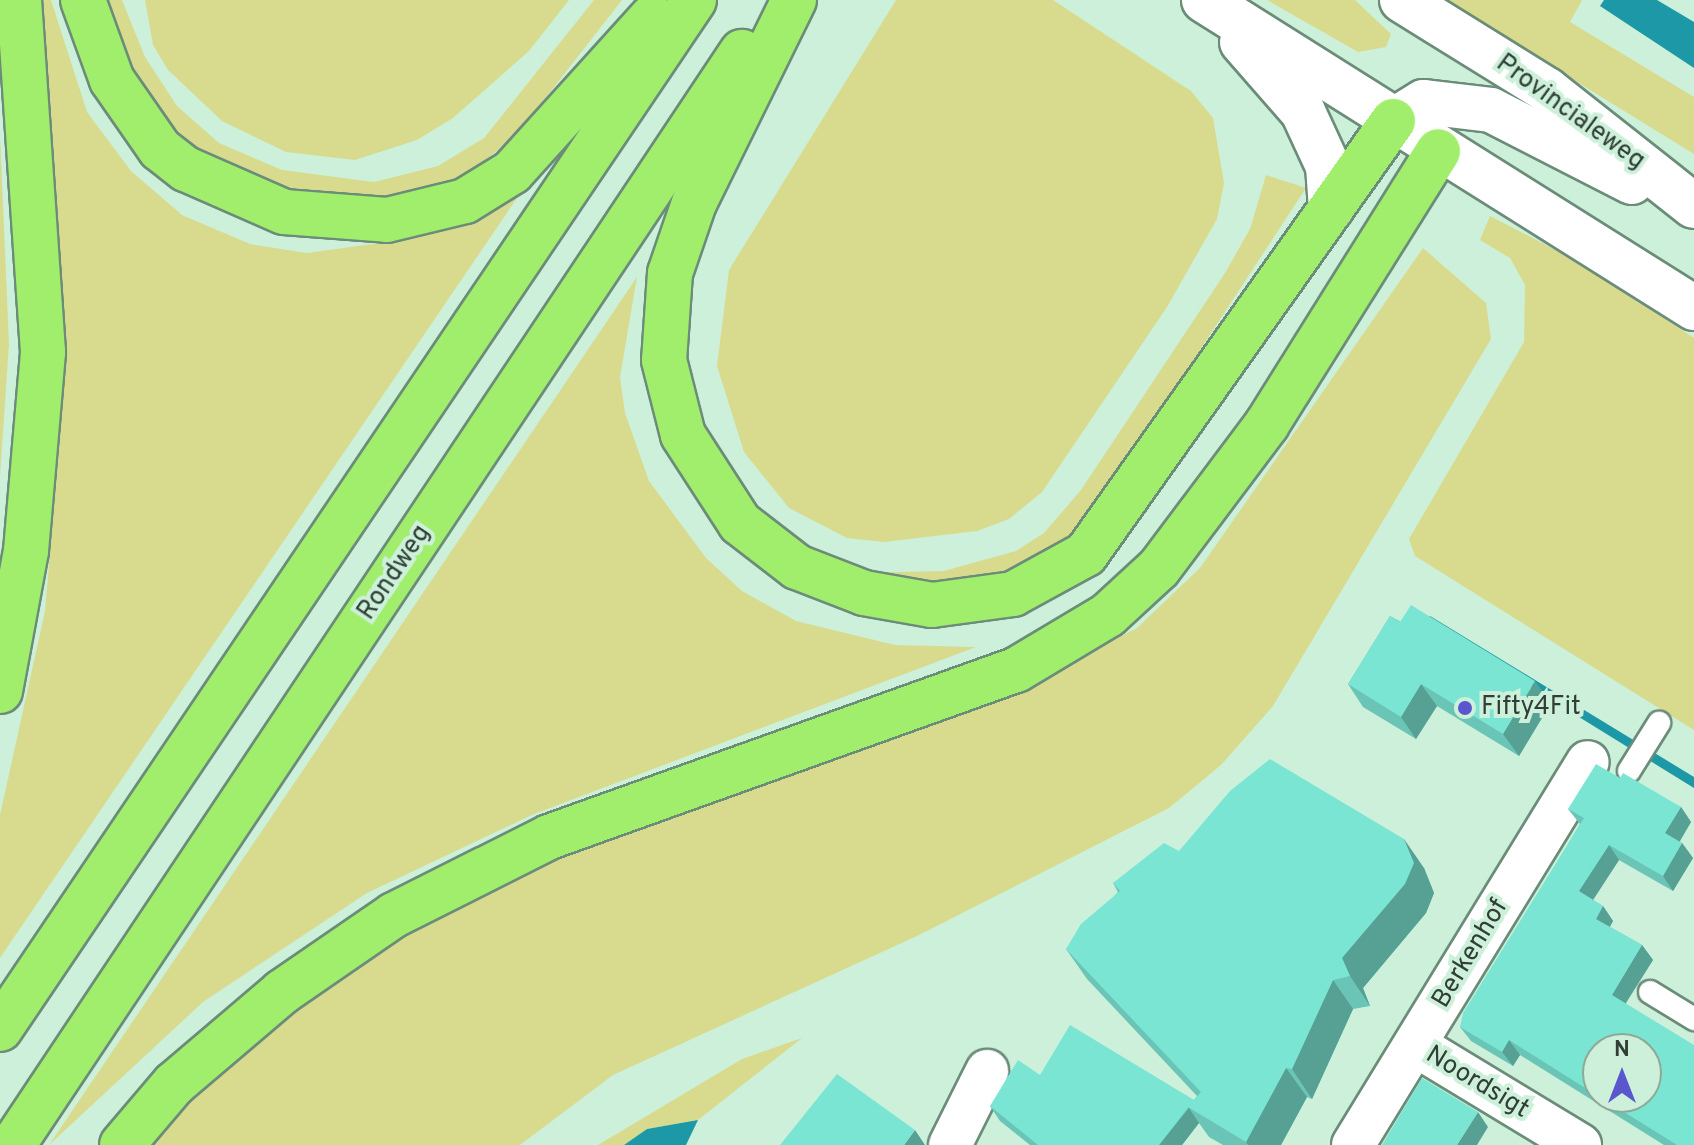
<!DOCTYPE html>
<style>
body{margin:0}
#map{position:relative;width:1694px;height:1145px;overflow:hidden;background:#ccf0da;font-family:Overpass,sans-serif}
div>[style]{position:absolute}
.green>*{inset:0;background:#d8db8e}
.water>*{inset:0;background:#1c98a6}
.roads{filter:drop-shadow(2px 0 #6b8c79) drop-shadow(-2px 0 #6b8c79) drop-shadow(0 2px #6b8c79) drop-shadow(0 -2px #6b8c79)}
.lane>*{height:22px;margin:-11px;padding:0 11px;transform-origin:11px;border-radius:11px;background:#fff}
.street>*{height:42px;margin:-21px;padding:0 21px;transform-origin:21px;border-radius:21px;background:#fff}
.secondary>*{height:44px;margin:-22px;padding:0 22px;transform-origin:22px;border-radius:22px;background:#fff}
.highway>*{height:44px;margin:-22px;padding:0 22px;transform-origin:22px;border-radius:22px;background:#a1ee6c}
.wall>*{inset:0;background:#6ac5b6}
.shaded-wall>*{inset:0;background:#56a094}
.building>*{inset:0;background:#7be5d4}
.dots>*{width:22px;height:22px;translate:-50% -50%;box-sizing:border-box;border:4px solid #ccf0da;border-radius:50%}
span{translate:-50% -50%;white-space:nowrap;text-align:center;line-height:1.15;-webkit-text-stroke:8px #ccf0da;paint-order:stroke}
.street-label{font-size:26px;color:#303e36}
.poi-label{font-size:26px;color:#303e36}
.left{translate:0 -50%;text-align:left}
.north{position:absolute;left:1582px;top:1033px;width:80px;height:80px;box-sizing:border-box;background:#ccf0da;border:2px solid #8ea998;border-radius:50%;rotate:0deg;font-size:22px;font-weight:700;line-height:32px;text-align:center;color:#303e36}
.north::after{content:'';display:block;margin:auto;width:28px;height:36px;background:#5956ce;clip-path:polygon(50% 0,100% 100%,50% 72%,0 100%)}
</style>
<div id="map">
<div class="green">
<i style="clip-path:polygon(33px 0,51px 0,87px 112px,131px 171px,182px 215px,250px 244px,307px 253px,380px 243px,450px 221px,530px 179px,0 958px,0 815px,45px 611px,61px 427px,55px 232px)"></i>
<i style="clip-path:polygon(107px 0,122px 0,145px 57px,177px 106px,219px 143px,282px 170px,374px 182px,438px 166px,484px 138px,594px 0,622px 0,515px 137px,467px 174px,404px 200px,279px 192px,233px 176px,178px 136px,130px 71px)"></i>
<i style="clip-path:polygon(145px 0,569px 0,529px 51px,453px 118px,417px 140px,355px 160px,286px 152px,222px 121px,168px 70px,153px 45px)"></i>
<i style="clip-path:polygon(896px 0,1053px 0,1191px 91px,1213px 118px,1224px 183px,1217px 219px,1167px 307px,1042px 492px,1009px 519px,977px 531px,884px 542px,847px 538px,789px 508px,744px 452px,717px 366px,729px 270px)"></i>
<i style="clip-path:polygon(1267px 0,1355px 0,1391px 34px,1386px 47px,1358px 52px)"></i>
<i style="clip-path:polygon(1444px 0,1582px 0,1570px 22px,1694px 97px,1694px 154px)"></i>
<i style="clip-path:polygon(0 134px,9px 344px,0 476px)"></i>
<i style="clip-path:polygon(1266px 175px,1306px 188px,1084px 527px,1008px 578px,944px 587px,854px 573px,944px 571px,1016px 551px,1044px 533px,1081px 490px,1225px 273px,1250px 229px)"></i>
<i style="clip-path:polygon(1490px 216px,1575px 260px,1694px 338px,1694px 730px,1415px 556px,1409px 539px,1524px 342px,1525px 285px,1510px 258px,1480px 240px)"></i>
<i style="clip-path:polygon(1423px 248px,1486px 303px,1491px 339px,1273px 706px,1221px 765px,1169px 808px,917px 936px,613px 1075px,520px 1145px,139px 1145px,170px 1109px,353px 958px,540px 858px,1063px 666px,1137px 628px,1200px 568px)"></i>
<i style="clip-path:polygon(637px 277px,620px 377px,625px 413px,649px 481px,706px 558px,742px 591px,796px 621px,895px 645px,976px 647px,534px 814px,367px 893px,203px 1002px,49px 1145px)"></i>
<i style="clip-path:polygon(802px 1038px,698px 1120px,647px 1129px,624px 1145px,598px 1145px,742px 1059px)"></i>
</div>
<div class="water">
<i style="clip-path:polygon(1604px 0,1657px 0,1694px 22px,1694px 68px,1600px 6px)"></i>
<i style="clip-path:polygon(1430px 616px,1694px 777px,1694px 788px,1425px 622px)"></i>
<i style="clip-path:polygon(698px 1120px,686px 1145px,624px 1145px,647px 1129px)"></i>
</div>
<div class="roads">
<div class="lane">
<i style="left:1629px;top:771px;width:57px;rotate:-58deg"></i>
<i style="left:1650px;top:992px;width:52px;rotate:31.5deg"></i>
</div>
<div class="street">
<i style="left:1415px;top:1045px;width:193px;rotate:31.2deg"></i>
<i style="left:950px;top:1145px;width:83px;rotate:-63.4deg"></i>
<i style="left:1353px;top:1145px;width:449px;rotate:-58.5deg"></i>
</div>
<div class="secondary">
<i style="left:1204px;top:0;width:579px;rotate:32.15deg"></i>
<i style="left:1402px;top:0;width:171px;rotate:31.8deg"></i>
<i style="left:1547px;top:90px;width:187px;rotate:38.3deg"></i>
<i style="left:1242px;top:42px;width:93px;rotate:48.9deg"></i>
<i style="left:1303px;top:112px;width:60px;rotate:65.2deg"></i>
<i style="left:1328px;top:166px;width:43px;rotate:86deg"></i>
<i style="left:1393px;top:121px;width:36px;rotate:-32deg"></i>
<i style="left:1424px;top:102px;width:67px;rotate:6.8deg"></i>
<i style="left:1491px;top:110px;width:158px;rotate:27.1deg"></i>
</div>
<div class="highway">
<i style="left:83px;top:0;width:85px;rotate:70.1deg"></i>
<i style="left:112px;top:80px;width:84px;rotate:55.2deg"></i>
<i style="left:160px;top:149px;width:33px;rotate:38deg"></i>
<i style="left:186px;top:169px;width:107px;rotate:23.7deg"></i>
<i style="left:284px;top:212px;width:103px;rotate:4.4deg"></i>
<i style="left:387px;top:220px;width:80px;rotate:-13.7deg"></i>
<i style="left:465px;top:201px;width:55px;rotate:-31.7deg"></i>
<i style="left:512px;top:172px;width:209px;rotate:-47.9deg"></i>
<i style="left:794px;top:0;width:226px;rotate:116.2deg"></i>
<i style="left:694px;top:203px;width:74px;rotate:108.9deg"></i>
<i style="left:670px;top:273px;width:87px;rotate:93.9deg"></i>
<i style="left:664px;top:360px;width:77px;rotate:75.8deg"></i>
<i style="left:683px;top:435px;width:105px;rotate:57.1deg"></i>
<i style="left:740px;top:523px;width:72px;rotate:37.7deg"></i>
<i style="left:797px;top:567px;width:72px;rotate:21.2deg"></i>
<i style="left:864px;top:593px;width:69px;rotate:10deg"></i>
<i style="left:932px;top:605px;width:82px;rotate:-7.7deg"></i>
<i style="left:1013px;top:594px;width:83px;rotate:-28.7deg"></i>
<i style="left:1086px;top:554px;width:531px;rotate:-54.66deg"></i>
<i style="left:0;top:691px;width:142px;rotate:-79.5deg"></i>
<i style="left:26px;top:551px;width:200px;rotate:-85.1deg"></i>
<i style="left:43px;top:352px;width:353px;rotate:-93.9deg"></i>
<i style="left:0;top:1029px;width:1241px;rotate:-56deg"></i>
<i style="left:13px;top:1145px;width:1314px;rotate:-56.3deg"></i>
<i style="left:122px;top:1145px;width:80px;rotate:-49.6deg"></i>
<i style="left:174px;top:1084px;width:142px;rotate:-40.4deg"></i>
<i style="left:282px;top:992px;width:136px;rotate:-34.5deg"></i>
<i style="left:394px;top:915px;width:174px;rotate:-26.7deg"></i>
<i style="left:549px;top:837px;width:496px;rotate:-19.7deg"></i>
<i style="left:1016px;top:670px;width:107px;rotate:-30.9deg"></i>
<i style="left:1108px;top:615px;width:69px;rotate:-42.7deg"></i>
<i style="left:1159px;top:568px;width:180px;rotate:-53.1deg"></i>
<i style="left:1267px;top:424px;width:322px;rotate:-57.9deg"></i>
</div>
</div>
<div class="wall">
<i style="clip-path:polygon(1390px 616px,1551px 703px,1519px 756px,1437px 706px,1416px 739px,1363px 707px,1348px 684px)"></i>
<i style="clip-path:polygon(evenodd,1620px 778px,1681px 807px,1691px 822px,1679px 841px,1682px 843px,1693px 858px,1673px 891px,1619px 860px,1593px 900px,1603px 906px,1613px 921px,1610px 927px,1642px 945px,1653px 960px,1626px 1003px,1694px 1145px,1664px 1145px,1520px 1055px,1513px 1066px,1471px 1041px,1460px 1027px,1580px 824px,1568px 809px,1620px 778px,1598px 1049px,1646px 1097px,1598px 1097px,1598px 1049px)"></i>
<i style="clip-path:polygon(1179px 851px,1424px 868px,1434px 893px,1426px 913px,1363px 988px,1370px 1006px,1353px 1009px,1312px 1099px,1307px 1097px,1281px 1145px,1223px 1145px,1209px 1137px,1199px 1123px,1182px 1145px,1030px 1145px,1000px 1121px,990px 1106px,1040px 1075px,1194px 1100px,1197px 1096px,1087px 979px,1066px 949px,1118px 892px,1113px 883px)"></i>
</div>
<div class="shaded-wall">
<i style="clip-path:polygon(1535px 681px,1551px 703px,1519px 756px,1503px 734px)"></i>
<i style="clip-path:polygon(1421px 684px,1437px 706px,1416px 739px,1401px 717px)"></i>
<i style="clip-path:polygon(1681px 807px,1691px 822px,1676px 848px,1665px 833px)"></i>
<i style="clip-path:polygon(1404px 839px,1424px 868px,1434px 893px,1426px 913px,1363px 988px,1370px 1006px,1350px 976px,1342px 958px)"></i>
<i style="clip-path:polygon(1682px 843px,1693px 858px,1673px 891px,1663px 876px)"></i>
<i style="clip-path:polygon(1609px 845px,1619px 860px,1589px 906px,1579px 891px)"></i>
<i style="clip-path:polygon(1603px 906px,1613px 921px,1606px 933px,1596px 919px)"></i>
<i style="clip-path:polygon(1642px 945px,1653px 960px,1622px 1009px,1612px 995px)"></i>
<i style="clip-path:polygon(1333px 980px,1353px 1009px,1312px 1099px,1292px 1069px)"></i>
<i style="clip-path:polygon(1509px 1040px,1520px 1055px,1513px 1066px,1502px 1052px)"></i>
<i style="clip-path:polygon(1286px 1068px,1307px 1097px,1281px 1145px,1248px 1145px,1246px 1142px)"></i>
<i style="clip-path:polygon(1189px 1108px,1199px 1123px,1182px 1145px,1159px 1145px)"></i>
<i style="clip-path:polygon(1478px 1112px,1488px 1127px,1477px 1145px,1457px 1145px)"></i>
<i style="clip-path:polygon(915px 1130px,925px 1145px,904px 1145px)"></i>
</div>
<div class="building">
<i style="clip-path:polygon(1411px 605px,1535px 681px,1503px 734px,1421px 684px,1401px 717px,1348px 684px,1390px 616px,1400px 622px)"></i>
<i style="clip-path:polygon(1270px 759px,1404px 839px,1414px 863px,1405px 884px,1342px 958px,1350px 976px,1333px 980px,1292px 1069px,1286px 1068px,1246px 1142px,1188px 1107px,1201px 1092px,1066px 949px,1081px 924px,1120px 891px,1113px 883px,1164px 843px,1179px 851px,1230px 791px)"></i>
<i style="clip-path:polygon(1596px 764px,1620px 778px,1623px 773px,1681px 807px,1665px 833px,1682px 843px,1663px 876px,1609px 845px,1579px 891px,1603px 906px,1596px 919px,1642px 945px,1612px 995px,1694px 1045px,1694px 1145px,1677px 1145px,1600px 1097px,1646px 1097px,1646px 1049px,1598px 1049px,1598px 1096px,1509px 1040px,1502px 1052px,1460px 1027px,1463px 1013px,1584px 818px,1568px 809px)"></i>
<i style="clip-path:polygon(1070px 1025px,1194px 1100px,1159px 1145px,1038px 1145px,990px 1106px,1018px 1060px,1040px 1075px)"></i>
<i style="clip-path:polygon(837px 1074px,915px 1130px,904px 1145px,780px 1145px)"></i>
<i style="clip-path:polygon(1422px 1078px,1478px 1112px,1457px 1145px,1382px 1145px)"></i>
</div>
<div class="dots">
<i style="left:1465px;top:708px;background:#5956ce"></i>
</div>
<div class="street-label">
<span style="left:1570px;top:113px;rotate:36deg">Provincialeweg</span>
<span style="left:395px;top:573px;rotate:-56deg">Rondweg</span>
<span style="left:1471px;top:954px;rotate:-59deg">Berkenhof</span>
<span style="left:1477px;top:1083px;rotate:31deg">Noordsigt</span>
</div>
<div class="poi-label">
<span class="left" style="left:1481px;top:708px">Fifty4Fit</span>
</div>
<div class="north">N</div>
</div>
